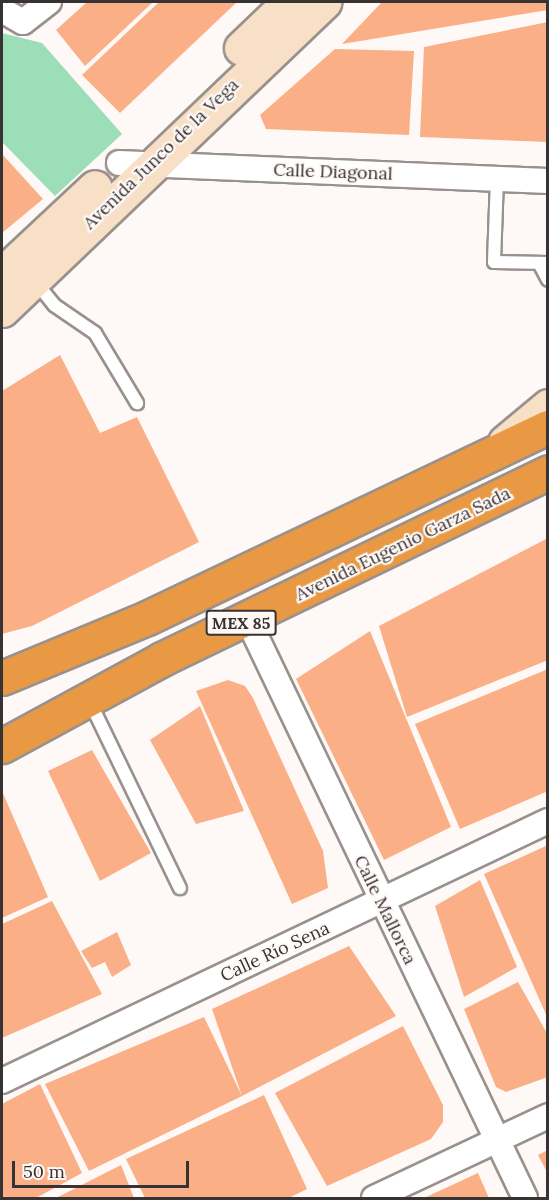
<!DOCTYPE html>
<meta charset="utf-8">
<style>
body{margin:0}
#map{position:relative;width:549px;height:1200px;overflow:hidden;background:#fef9f7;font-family:Lora,serif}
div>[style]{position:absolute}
.green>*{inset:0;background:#9bdeb7}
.building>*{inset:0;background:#faaf87}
.roads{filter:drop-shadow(2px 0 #99918d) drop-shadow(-2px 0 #99918d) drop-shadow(0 2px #99918d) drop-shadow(0 -2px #99918d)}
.lane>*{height:12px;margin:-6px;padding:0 6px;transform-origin:6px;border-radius:6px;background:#fff}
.street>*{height:24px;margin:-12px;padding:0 12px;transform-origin:12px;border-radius:12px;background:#fff}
.secondary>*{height:33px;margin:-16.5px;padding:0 16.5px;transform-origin:16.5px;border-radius:16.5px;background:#f8e0c7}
.highway>*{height:33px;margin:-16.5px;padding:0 16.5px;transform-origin:16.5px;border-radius:16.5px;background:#e99944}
span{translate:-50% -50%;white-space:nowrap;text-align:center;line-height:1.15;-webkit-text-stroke:4.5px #fef9f7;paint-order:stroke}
.shield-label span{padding:2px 4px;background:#fef9f7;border:2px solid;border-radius:4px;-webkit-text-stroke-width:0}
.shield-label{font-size:16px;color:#373332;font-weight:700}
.street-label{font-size:18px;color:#373332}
.frame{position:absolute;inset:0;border:3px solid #373332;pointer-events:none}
.scale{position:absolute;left:12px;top:1161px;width:177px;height:27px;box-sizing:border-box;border:3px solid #373332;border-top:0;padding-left:8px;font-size:18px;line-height:21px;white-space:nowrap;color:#373332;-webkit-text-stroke:4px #fef9f7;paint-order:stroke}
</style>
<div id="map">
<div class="green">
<i style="clip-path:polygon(2px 33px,42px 43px,122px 134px,55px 196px,2px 142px)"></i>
</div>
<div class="building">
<i style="clip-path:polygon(87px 2px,153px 2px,85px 66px,56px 30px)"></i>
<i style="clip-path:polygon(159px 2px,237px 2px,120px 113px,82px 75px)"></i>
<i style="clip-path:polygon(382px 2px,548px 2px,548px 10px,342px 44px)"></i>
<i style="clip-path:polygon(548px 22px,548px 142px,420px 137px,424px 47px)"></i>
<i style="clip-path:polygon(335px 49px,414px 51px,409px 135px,266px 129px,260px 115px)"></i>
<i style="clip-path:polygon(2px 154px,43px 199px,2px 233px)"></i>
<i style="clip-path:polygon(60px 355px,100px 433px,137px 417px,199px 542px,32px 626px,2px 634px,2px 391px)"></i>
<i style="clip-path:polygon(548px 538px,548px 660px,407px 717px,379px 626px)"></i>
<i style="clip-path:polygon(370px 631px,451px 827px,384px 860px,296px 679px)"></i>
<i style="clip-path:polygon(548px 669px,548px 791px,460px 829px,415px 724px)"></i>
<i style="clip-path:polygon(228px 680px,245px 686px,253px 698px,323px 851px,328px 888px,292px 904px,196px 691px)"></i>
<i style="clip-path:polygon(200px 706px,244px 811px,196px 824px,150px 740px)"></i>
<i style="clip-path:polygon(92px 750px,151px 853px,100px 881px,48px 771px)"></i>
<i style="clip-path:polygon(2px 791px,48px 897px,2px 918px)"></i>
<i style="clip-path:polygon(548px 845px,548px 1019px,484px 874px)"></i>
<i style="clip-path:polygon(480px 880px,517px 967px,464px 997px,435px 906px)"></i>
<i style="clip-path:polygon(52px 901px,102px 994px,2px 1038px,2px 924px)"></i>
<i style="clip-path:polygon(117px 932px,131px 965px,112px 977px,105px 962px,92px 968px,81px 951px)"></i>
<i style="clip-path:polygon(349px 946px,396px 1016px,242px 1096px,89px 1171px,45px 1084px,204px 1017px,242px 1096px,212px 1009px)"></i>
<i style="clip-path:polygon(518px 982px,548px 1035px,548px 1077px,506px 1092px,496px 1087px,464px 1009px)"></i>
<i style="clip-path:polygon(403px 1026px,443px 1105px,443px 1122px,431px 1139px,327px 1186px,275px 1093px)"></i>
<i style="clip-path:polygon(40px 1084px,82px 1173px,36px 1198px,2px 1198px,2px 1104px)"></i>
<i style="clip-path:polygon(264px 1095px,307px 1189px,289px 1198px,145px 1198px,126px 1159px)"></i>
<i style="clip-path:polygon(548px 1150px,548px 1174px,538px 1155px)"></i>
<i style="clip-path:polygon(121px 1165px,134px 1198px,56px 1198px)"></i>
<i style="clip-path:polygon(478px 1173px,489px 1198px,424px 1198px)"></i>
</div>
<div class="roads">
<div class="lane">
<i style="left:497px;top:179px;width:83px;rotate:92.1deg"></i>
<i style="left:494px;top:262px;width:54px;rotate:1.1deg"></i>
<i style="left:539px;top:263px;width:19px;rotate:62deg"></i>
<i style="left:34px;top:280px;width:32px;rotate:51deg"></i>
<i style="left:54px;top:305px;width:50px;rotate:34.3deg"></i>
<i style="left:95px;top:333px;width:82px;rotate:59deg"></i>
<i style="left:89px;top:700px;width:209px;rotate:64.2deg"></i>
</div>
<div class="street">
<i style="left:2px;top:10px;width:24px;rotate:30deg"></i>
<i style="left:23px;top:22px;width:33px;rotate:-38deg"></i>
<i style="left:119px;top:163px;width:429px;rotate:2.4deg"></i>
<i style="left:248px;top:620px;width:641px;rotate:64.39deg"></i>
<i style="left:2px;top:1081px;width:605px;rotate:-25.46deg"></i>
<i style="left:374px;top:1198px;width:192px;rotate:-25.2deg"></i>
</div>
<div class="secondary">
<i style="left:241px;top:48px;width:66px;rotate:-43.8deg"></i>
<i style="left:2px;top:274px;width:127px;rotate:-43.1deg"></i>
<i style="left:2px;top:310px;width:446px;rotate:-43.7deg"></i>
<i style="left:505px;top:442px;width:56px;rotate:-39.9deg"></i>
</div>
<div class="highway">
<i style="left:2px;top:678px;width:157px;rotate:-22.5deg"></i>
<i style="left:147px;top:618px;width:444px;rotate:-25.5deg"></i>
<i style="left:2px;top:746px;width:182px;rotate:-28.5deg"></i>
<i style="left:162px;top:659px;width:429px;rotate:-25.8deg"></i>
</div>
</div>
<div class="shield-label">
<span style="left:241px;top:623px">MEX 85</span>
</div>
<div class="street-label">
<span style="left:161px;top:154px;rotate:-44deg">Avenida Junco de la Vega</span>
<span style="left:333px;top:172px;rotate:2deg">Calle Diagonal</span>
<span style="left:403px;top:544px;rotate:-26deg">Avenida Eugenio Garza Sada</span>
<span style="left:385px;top:910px;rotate:64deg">Calle Mallorca</span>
<span style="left:275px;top:952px;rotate:-25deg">Calle Río Sena</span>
</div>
<div class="frame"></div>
<div class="scale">50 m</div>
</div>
